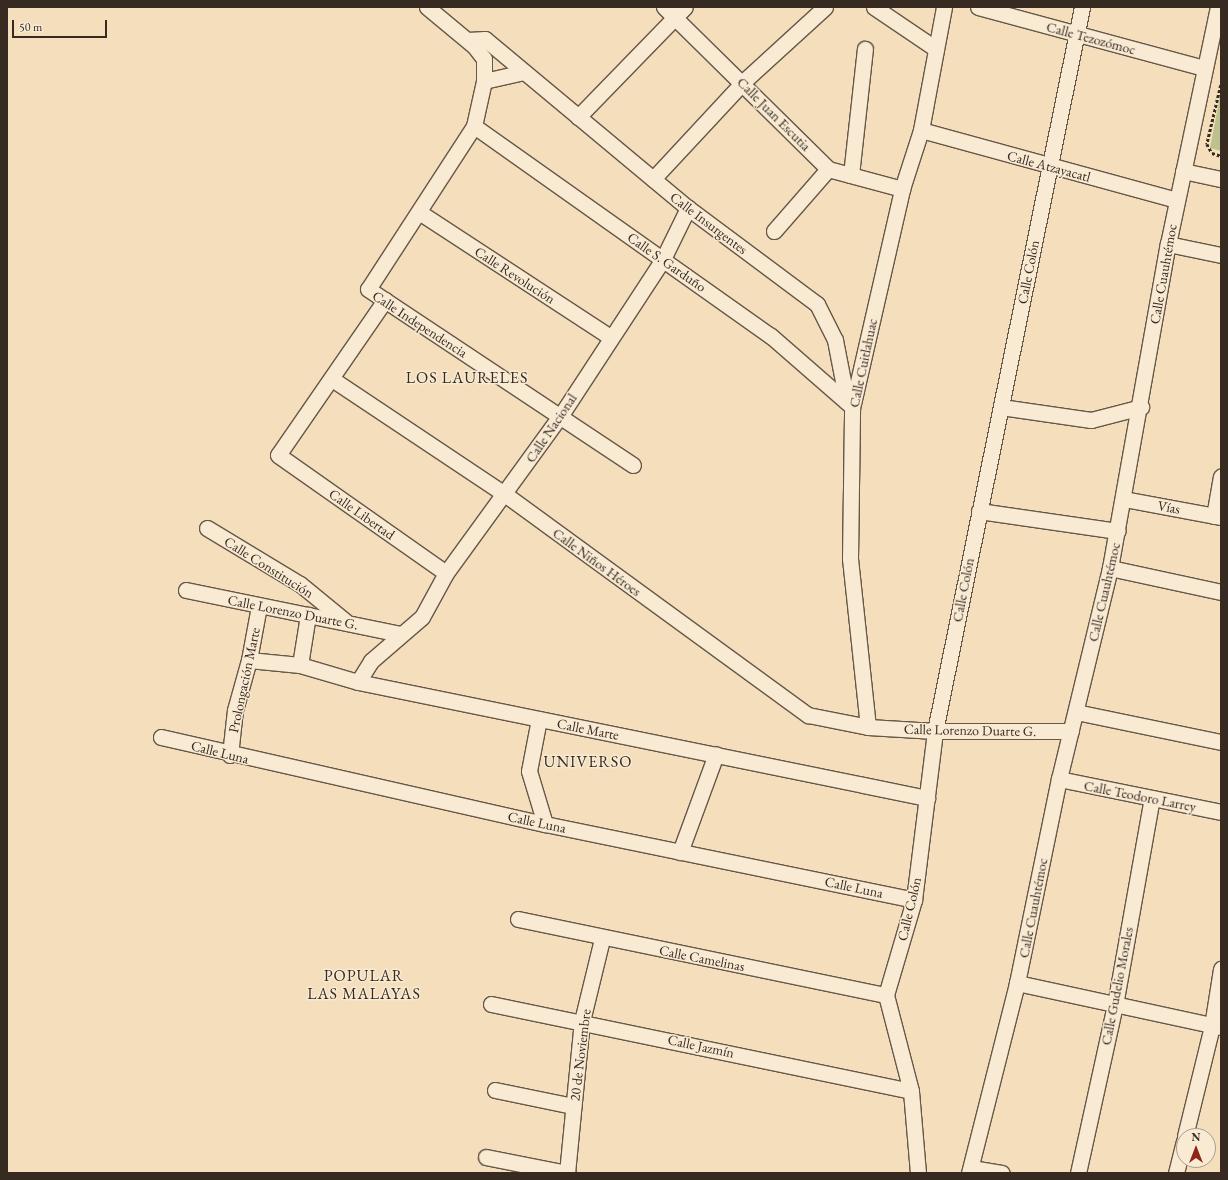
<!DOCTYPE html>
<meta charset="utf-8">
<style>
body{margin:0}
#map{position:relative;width:1228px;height:1180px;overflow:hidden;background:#f5debb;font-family:"EB Garamond",serif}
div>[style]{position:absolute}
.green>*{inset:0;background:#bdc18f}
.path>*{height:2.5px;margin-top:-1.25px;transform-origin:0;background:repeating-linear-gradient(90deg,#362a21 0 3px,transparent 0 5px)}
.roads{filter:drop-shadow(1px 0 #665748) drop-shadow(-1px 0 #665748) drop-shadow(0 1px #665748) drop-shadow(0 -1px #665748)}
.street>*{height:15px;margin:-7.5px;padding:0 7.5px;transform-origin:7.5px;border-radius:7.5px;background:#f8ead3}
span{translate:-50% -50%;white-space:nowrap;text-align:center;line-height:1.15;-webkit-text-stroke:3px #f8ead3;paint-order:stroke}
.street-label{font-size:14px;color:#362a21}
.quarter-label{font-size:16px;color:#362a21;letter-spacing:1px}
.frame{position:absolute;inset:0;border:8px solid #362a21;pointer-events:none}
.north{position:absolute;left:1176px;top:1128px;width:40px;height:40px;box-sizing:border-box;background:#f8ead3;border:1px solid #aa9d8c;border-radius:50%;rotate:0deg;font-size:11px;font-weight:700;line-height:16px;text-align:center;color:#362a21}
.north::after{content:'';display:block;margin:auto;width:14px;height:18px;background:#8f2418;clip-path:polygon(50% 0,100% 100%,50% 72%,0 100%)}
.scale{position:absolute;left:12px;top:20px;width:95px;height:18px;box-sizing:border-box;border:2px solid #362a21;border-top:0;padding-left:5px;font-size:12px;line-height:14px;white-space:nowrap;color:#362a21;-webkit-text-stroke:3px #f8ead3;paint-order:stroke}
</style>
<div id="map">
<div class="green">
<i style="clip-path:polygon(1221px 91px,1221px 151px,1210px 148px)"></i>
</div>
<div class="path">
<i style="left:1221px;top:85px;width:61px;rotate:103.3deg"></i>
<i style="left:1207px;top:144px;width:10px;rotate:61deg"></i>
<i style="left:1212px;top:153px;width:9px;rotate:18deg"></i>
</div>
<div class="roads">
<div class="street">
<i style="left:427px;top:7px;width:61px;rotate:39.7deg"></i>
<i style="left:474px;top:46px;width:16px;rotate:52deg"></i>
<i style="left:484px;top:59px;width:22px;rotate:90deg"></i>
<i style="left:664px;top:7px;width:231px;rotate:44.6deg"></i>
<i style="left:828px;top:169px;width:77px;rotate:15.1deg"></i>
<i style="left:874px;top:7px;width:75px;rotate:34.1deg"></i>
<i style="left:978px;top:7px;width:234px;rotate:15.1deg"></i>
<i style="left:468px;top:40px;width:17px;rotate:-3deg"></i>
<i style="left:485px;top:39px;width:264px;rotate:39.8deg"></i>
<i style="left:688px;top:208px;width:161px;rotate:36.7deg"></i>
<i style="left:817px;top:304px;width:40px;rotate:63.4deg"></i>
<i style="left:835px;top:340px;width:63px;rotate:79deg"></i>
<i style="left:524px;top:72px;width:41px;rotate:167.3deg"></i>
<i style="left:484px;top:81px;width:46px;rotate:102.5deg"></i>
<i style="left:474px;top:126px;width:194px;rotate:123deg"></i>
<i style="left:368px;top:289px;width:318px;rotate:33.6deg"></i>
<i style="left:578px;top:117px;width:153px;rotate:-45.8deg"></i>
<i style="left:474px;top:126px;width:364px;rotate:35.3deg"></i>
<i style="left:771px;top:336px;width:103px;rotate:41.1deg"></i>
<i style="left:921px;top:130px;width:265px;rotate:15.3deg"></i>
<i style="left:1183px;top:171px;width:39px;rotate:12deg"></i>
<i style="left:851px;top:175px;width:127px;rotate:-83.7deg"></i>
<i style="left:653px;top:179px;width:132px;rotate:-47.1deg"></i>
<i style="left:743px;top:82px;width:111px;rotate:-42.4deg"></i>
<i style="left:419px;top:212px;width:228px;rotate:33.2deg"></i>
<i style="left:774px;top:231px;width:82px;rotate:-48.9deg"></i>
<i style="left:1168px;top:244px;width:54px;rotate:11.7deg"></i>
<i style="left:385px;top:300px;width:188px;rotate:124.6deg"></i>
<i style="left:278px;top:455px;width:205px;rotate:35.1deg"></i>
<i style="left:332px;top:379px;width:209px;rotate:33.7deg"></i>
<i style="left:506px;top:495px;width:374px;rotate:36.1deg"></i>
<i style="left:808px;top:715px;width:61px;rotate:11.3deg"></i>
<i style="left:868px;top:727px;width:67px;rotate:3.4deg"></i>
<i style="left:935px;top:731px;width:136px"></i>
<i style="left:1001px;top:407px;width:91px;rotate:8.2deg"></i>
<i style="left:1091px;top:420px;width:52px;rotate:-14.6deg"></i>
<i style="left:1124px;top:499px;width:99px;rotate:10.5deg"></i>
<i style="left:979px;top:511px;width:140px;rotate:8.2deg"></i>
<i style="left:1214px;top:516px;width:40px;rotate:-80deg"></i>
<i style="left:207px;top:528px;width:109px;rotate:31.1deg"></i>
<i style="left:300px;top:584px;width:58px;rotate:39.4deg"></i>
<i style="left:1110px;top:568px;width:114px;rotate:12.2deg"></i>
<i style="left:186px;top:590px;width:218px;rotate:11.6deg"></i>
<i style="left:249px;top:660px;width:51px;rotate:5.6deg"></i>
<i style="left:300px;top:665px;width:60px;rotate:16.3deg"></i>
<i style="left:358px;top:682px;width:581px;rotate:11.52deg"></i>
<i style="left:300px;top:665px;width:51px;rotate:-80.9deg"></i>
<i style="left:358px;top:682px;width:25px;rotate:-58deg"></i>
<i style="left:371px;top:661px;width:67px;rotate:-40.8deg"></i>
<i style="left:422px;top:617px;width:50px;rotate:-61.4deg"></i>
<i style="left:446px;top:573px;width:195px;rotate:-54deg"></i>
<i style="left:561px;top:415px;width:186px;rotate:-56.8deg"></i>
<i style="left:663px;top:259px;width:57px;rotate:-63.9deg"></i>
<i style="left:1076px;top:712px;width:148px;rotate:11.7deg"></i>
<i style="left:539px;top:719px;width:53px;rotate:100.9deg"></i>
<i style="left:529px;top:771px;width:55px;rotate:73.2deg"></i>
<i style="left:868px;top:727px;width:170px;rotate:-96.1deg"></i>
<i style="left:850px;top:558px;width:150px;rotate:-89.2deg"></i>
<i style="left:852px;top:408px;width:225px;rotate:-77.1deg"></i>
<i style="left:902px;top:189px;width:62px;rotate:-72.1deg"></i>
<i style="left:921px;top:130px;width:125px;rotate:-79.4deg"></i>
<i style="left:161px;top:737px;width:394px;rotate:12.8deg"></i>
<i style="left:545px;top:824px;width:377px;rotate:11.6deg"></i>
<i style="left:230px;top:755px;width:45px;rotate:-83.7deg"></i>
<i style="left:235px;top:710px;width:52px;rotate:-74.4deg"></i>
<i style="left:249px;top:660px;width:55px;rotate:-79.5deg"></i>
<i style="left:1059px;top:779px;width:165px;rotate:11.5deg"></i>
<i style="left:680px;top:852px;width:104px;rotate:-69.8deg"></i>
<i style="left:518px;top:919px;width:376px;rotate:11.7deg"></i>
<i style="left:1017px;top:983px;width:209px;rotate:12.2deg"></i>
<i style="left:491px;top:1004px;width:429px;rotate:11.7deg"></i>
<i style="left:495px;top:1090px;width:80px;rotate:11.6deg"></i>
<i style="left:1185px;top:1136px;width:113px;rotate:-76.2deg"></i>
<i style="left:1212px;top:1026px;width:58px;rotate:-81deg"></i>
<i style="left:486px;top:1157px;width:83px;rotate:11.2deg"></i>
<i style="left:971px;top:1168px;width:31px;rotate:9deg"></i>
<i style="left:567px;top:1173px;width:153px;rotate:-84.4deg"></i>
<i style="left:582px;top:1021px;width:84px;rotate:-76.3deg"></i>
<i style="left:918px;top:1173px;width:82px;rotate:-94.9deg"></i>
<i style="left:911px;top:1091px;width:99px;rotate:-104.6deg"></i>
<i style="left:886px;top:995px;width:99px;rotate:-73.6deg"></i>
<i style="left:914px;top:900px;width:170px;rotate:-82.9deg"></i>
<i style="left:935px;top:731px;width:739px;rotate:-78.52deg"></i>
<i style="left:969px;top:1173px;width:196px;rotate:-75.8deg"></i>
<i style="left:1017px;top:983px;width:208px;rotate:-78.4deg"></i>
<i style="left:1059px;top:779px;width:217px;rotate:-76.4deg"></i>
<i style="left:1110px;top:568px;width:329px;rotate:-79.9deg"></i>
<i style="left:1168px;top:244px;width:242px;rotate:-78.1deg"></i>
<i style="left:1078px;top:1173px;width:172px;rotate:-77.6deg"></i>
<i style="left:1115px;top:1005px;width:210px;rotate:-79.9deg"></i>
<i style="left:1176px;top:1173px;width:33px;rotate:-76deg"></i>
</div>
</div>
<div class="street-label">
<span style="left:1091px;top:38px;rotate:15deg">Calle Tezozómoc</span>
<span style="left:774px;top:114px;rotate:45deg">Calle Juan Escutia</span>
<span style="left:1049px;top:166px;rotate:15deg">Calle Atzayacatl</span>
<span style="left:709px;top:223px;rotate:37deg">Calle Insurgentes</span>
<span style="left:667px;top:262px;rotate:35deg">Calle S. Garduño</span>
<span style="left:1028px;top:272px;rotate:-79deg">Calle Colón</span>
<span style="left:1163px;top:274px;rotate:-80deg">Calle Cuauhtémoc</span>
<span style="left:515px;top:275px;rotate:33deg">Calle Revolución</span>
<span style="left:420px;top:324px;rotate:33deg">Calle Independencia</span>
<span style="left:863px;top:363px;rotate:-78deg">Calle Cuitlahuac</span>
<span style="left:551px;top:428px;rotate:-56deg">Calle Nacional</span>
<span style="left:1169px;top:507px;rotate:10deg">Vías</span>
<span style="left:362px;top:514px;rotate:35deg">Calle Libertad</span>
<span style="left:597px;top:562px;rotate:36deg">Calle Niños Héroes</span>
<span style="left:269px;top:567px;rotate:32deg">Calle Constitución</span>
<span style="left:963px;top:590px;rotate:-79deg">Calle Colón</span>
<span style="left:1104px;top:592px;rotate:-77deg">Calle Cuauhtémoc</span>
<span style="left:293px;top:612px;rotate:11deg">Calle Lorenzo Duarte G.</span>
<span style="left:244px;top:680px;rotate:-78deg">Prolongación Marte</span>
<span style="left:588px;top:729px;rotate:11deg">Calle Marte</span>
<span style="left:970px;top:730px;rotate:1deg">Calle Lorenzo Duarte G.</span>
<span style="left:220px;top:752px;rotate:14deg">Calle Luna</span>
<span style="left:1140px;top:796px;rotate:11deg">Calle Teodoro Larrey</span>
<span style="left:537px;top:822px;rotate:12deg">Calle Luna</span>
<span style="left:854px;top:887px;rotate:12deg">Calle Luna</span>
<span style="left:1033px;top:908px;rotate:-79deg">Calle Cuauhtémoc</span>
<span style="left:909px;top:909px;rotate:-77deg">Calle Colón</span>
<span style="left:702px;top:958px;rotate:11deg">Calle Camelinas</span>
<span style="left:1117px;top:986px;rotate:-79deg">Calle Gudelio Morales</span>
<span style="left:701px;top:1046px;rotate:12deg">Calle Jazmín</span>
<span style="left:580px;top:1055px;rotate:-83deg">20 de Noviembre</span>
</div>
<div class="quarter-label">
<span style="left:467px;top:378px">LOS LAURELES</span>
<span style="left:588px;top:762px">UNIVERSO</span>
<span style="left:364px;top:985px">POPULAR<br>LAS MALAYAS</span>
</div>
<div class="frame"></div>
<div class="north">N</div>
<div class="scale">50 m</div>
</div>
